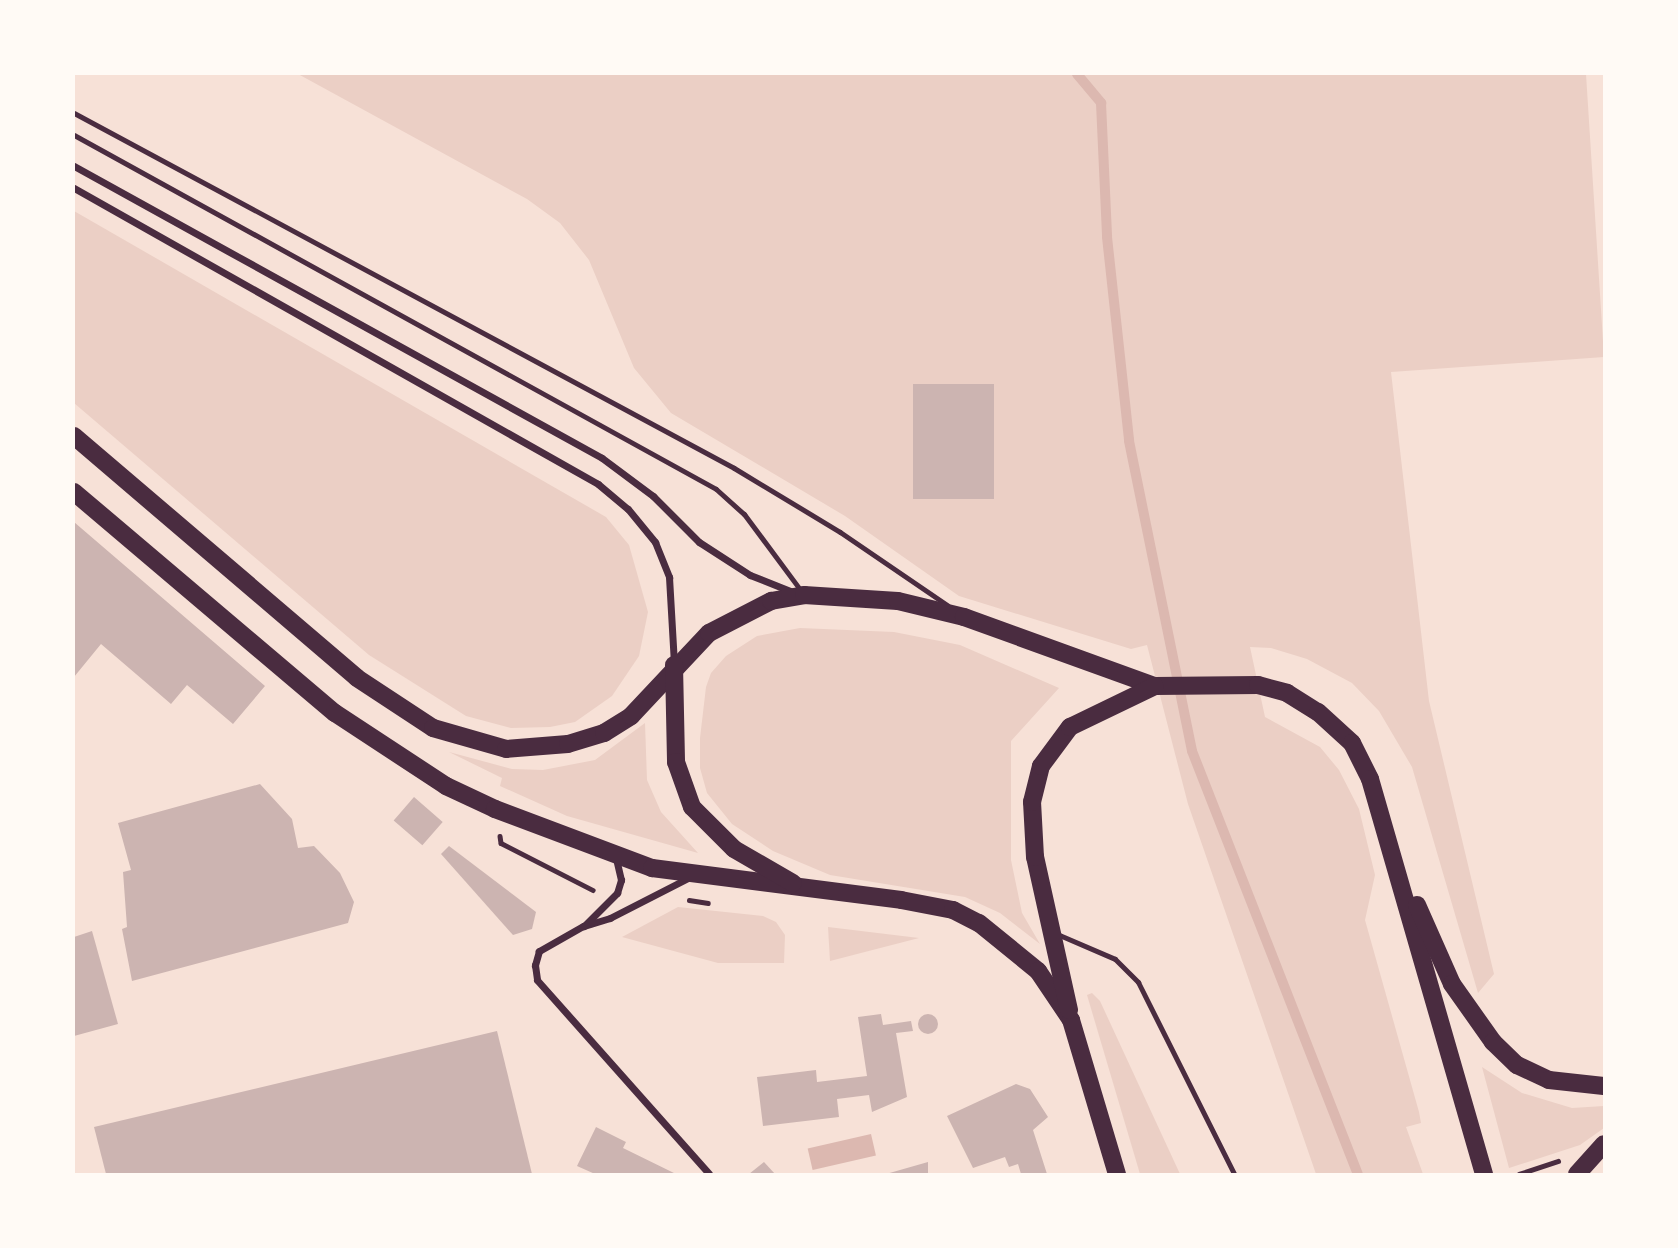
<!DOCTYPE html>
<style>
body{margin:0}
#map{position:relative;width:1678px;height:1248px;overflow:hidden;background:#f7e1d7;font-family:Georgia,serif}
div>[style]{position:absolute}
.green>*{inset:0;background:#ebcfc5}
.water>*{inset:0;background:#dcb8b0;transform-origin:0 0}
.stream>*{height:10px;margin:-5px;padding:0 5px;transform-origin:5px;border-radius:5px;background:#dcb8b0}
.building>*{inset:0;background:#ccb4b1;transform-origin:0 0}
.round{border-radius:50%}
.path>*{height:4.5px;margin:-2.25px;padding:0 2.25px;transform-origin:2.25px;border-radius:2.25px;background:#4a2c40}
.service>*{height:5px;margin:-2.5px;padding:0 2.5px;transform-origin:2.5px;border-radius:2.5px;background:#4a2c40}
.minor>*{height:7px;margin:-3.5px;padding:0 3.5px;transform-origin:3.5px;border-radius:3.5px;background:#4a2c40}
.primary>*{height:18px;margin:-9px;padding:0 9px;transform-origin:9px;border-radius:9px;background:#4a2c40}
span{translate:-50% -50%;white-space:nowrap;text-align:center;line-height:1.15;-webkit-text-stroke:6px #fffaf5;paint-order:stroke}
.frame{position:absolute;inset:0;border:75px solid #fffaf5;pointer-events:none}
</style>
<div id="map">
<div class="green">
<i style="clip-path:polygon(298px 74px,1586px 74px,1604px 357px,1391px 372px,1429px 701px,1494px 974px,1478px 993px,1412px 767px,1379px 711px,1352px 683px,1307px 659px,1271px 648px,1250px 647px,1265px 717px,1320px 747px,1339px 770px,1359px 809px,1375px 875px,1365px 920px,1419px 1112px,1421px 1123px,1406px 1127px,1423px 1174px,1316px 1174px,1188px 804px,1147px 645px,1131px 649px,959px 596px,845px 516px,671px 413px,634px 368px,589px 260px,560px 223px,527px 199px)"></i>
<i style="clip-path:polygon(74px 211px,606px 517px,629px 545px,648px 612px,639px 656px,612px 696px,575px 722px,550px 727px,511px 728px,466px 716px,369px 655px,74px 403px)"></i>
<i style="clip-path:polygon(800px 628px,894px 632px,960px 645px,1059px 688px,1011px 741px,1011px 860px,1022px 913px,1040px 944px,1000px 913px,965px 897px,830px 875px,773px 851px,732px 824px,707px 793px,700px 768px,700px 738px,706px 687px,711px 673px,726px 656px,757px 636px)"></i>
<i style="clip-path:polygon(645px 723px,647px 780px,661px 812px,698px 853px,567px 816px,500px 786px,502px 778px,449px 752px,512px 769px,543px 770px,595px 760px)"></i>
<i style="clip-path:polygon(678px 907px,763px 916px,776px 922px,785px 935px,784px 963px,718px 963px,622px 937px)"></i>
<i style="clip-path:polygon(828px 927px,919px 938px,830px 961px)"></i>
<i style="clip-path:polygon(1092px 993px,1100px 1001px,1180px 1174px,1140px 1174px,1087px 995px)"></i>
<i style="clip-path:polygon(1482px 1067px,1522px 1093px,1572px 1108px,1604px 1106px,1604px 1128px,1580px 1145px,1509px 1168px)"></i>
</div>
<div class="water">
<i style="left:871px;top:1134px;width:22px;height:65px;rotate:77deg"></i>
</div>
<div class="stream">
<i style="left:1077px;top:74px;width:38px;rotate:50deg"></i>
<i style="left:1101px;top:103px;width:134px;rotate:87.4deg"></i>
<i style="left:1107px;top:237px;width:205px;rotate:83.8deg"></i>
<i style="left:1129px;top:441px;width:316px;rotate:78.5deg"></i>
<i style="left:1192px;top:751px;width:454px;rotate:68.6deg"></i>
</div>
<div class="building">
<i style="left:913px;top:384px;width:81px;height:115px"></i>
<i style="clip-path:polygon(74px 522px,265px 686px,233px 724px,187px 685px,171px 704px,101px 644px,74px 677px)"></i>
<i style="clip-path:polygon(260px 784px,292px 819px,298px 848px,314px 846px,340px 873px,354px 902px,348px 923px,132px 981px,122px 929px,127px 927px,123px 872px,131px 870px,118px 823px)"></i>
<i style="left:414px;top:797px;width:38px;height:31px;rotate:41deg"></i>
<i style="clip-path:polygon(449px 846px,536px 912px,532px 929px,513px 935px,441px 854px)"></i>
<i style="clip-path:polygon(92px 931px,118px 1024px,74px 1036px,74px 937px)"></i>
<i class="round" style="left:918px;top:1014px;width:20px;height:20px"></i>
<i style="clip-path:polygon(881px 1014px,883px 1025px,911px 1021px,913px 1031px,896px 1033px,907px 1097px,872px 1112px,869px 1095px,837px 1099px,839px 1117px,763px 1126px,757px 1077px,816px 1070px,817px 1082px,867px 1076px,858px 1017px)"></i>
<i style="clip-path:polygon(497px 1031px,532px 1174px,106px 1174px,94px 1127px)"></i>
<i style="clip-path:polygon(1016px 1084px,1030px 1089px,1048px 1117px,1033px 1130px,1047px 1174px,1021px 1174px,1018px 1164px,1009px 1167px,1005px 1157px,973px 1168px,947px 1116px)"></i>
<i style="clip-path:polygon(596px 1127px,626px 1142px,623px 1148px,676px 1174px,595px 1174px,577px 1166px)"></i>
<i style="clip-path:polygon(764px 1162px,775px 1174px,749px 1174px)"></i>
<i style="clip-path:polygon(928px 1162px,928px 1174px,886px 1174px)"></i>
</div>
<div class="path">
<i style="left:500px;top:836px;width:7px;rotate:82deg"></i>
<i style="left:501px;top:843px;width:103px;rotate:27.1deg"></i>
<i style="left:689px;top:900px;width:19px;rotate:9deg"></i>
<i style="left:1519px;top:1174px;width:41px;rotate:-18.4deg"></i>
</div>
<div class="service">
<i style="left:74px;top:113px;width:749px;rotate:28.27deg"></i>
<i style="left:734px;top:468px;width:124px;rotate:31.1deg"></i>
<i style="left:840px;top:532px;width:130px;rotate:34.3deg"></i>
<i style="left:74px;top:135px;width:733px;rotate:28.87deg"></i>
<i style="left:716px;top:489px;width:38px;rotate:42deg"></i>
<i style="left:744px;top:514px;width:97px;rotate:53.4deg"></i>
<i style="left:1057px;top:934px;width:63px;rotate:23.3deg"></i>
<i style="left:1115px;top:959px;width:33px;rotate:45deg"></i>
<i style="left:1138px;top:982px;width:215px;rotate:63.4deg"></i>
</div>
<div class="minor">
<i style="left:74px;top:166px;width:603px;rotate:28.94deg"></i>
<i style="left:602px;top:458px;width:64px;rotate:36.7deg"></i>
<i style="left:653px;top:496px;width:65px;rotate:45deg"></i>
<i style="left:699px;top:542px;width:61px;rotate:32.9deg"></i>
<i style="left:750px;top:575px;width:46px;rotate:21.6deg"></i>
<i style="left:74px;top:188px;width:602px;rotate:29.46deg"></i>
<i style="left:598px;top:484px;width:39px;rotate:40deg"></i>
<i style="left:628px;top:509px;width:43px;rotate:50.7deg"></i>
<i style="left:655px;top:542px;width:38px;rotate:68deg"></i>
<i style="left:669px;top:577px;width:88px;rotate:86.7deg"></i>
<i style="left:690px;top:877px;width:90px;rotate:152.9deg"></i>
<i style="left:610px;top:918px;width:28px;rotate:163deg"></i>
<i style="left:583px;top:926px;width:51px;rotate:150.4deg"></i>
<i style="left:539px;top:951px;width:15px;rotate:106deg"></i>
<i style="left:535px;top:965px;width:15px;rotate:82deg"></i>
<i style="left:537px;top:980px;width:259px;rotate:48.4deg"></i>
<i style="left:584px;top:926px;width:47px;rotate:-45deg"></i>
<i style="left:617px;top:893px;width:14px;rotate:-73deg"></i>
<i style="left:621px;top:880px;width:23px;rotate:-103deg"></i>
</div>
<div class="primary">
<i style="left:74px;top:436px;width:372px;rotate:40.5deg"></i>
<i style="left:357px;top:678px;width:91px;rotate:33.3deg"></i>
<i style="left:433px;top:728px;width:76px;rotate:16deg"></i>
<i style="left:506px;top:749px;width:62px;rotate:-4.6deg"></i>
<i style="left:568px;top:744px;width:38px;rotate:-17deg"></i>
<i style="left:604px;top:733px;width:32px;rotate:-32deg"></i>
<i style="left:631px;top:716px;width:114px;rotate:-46.8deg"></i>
<i style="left:709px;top:633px;width:70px;rotate:-27.3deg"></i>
<i style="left:771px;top:601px;width:34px;rotate:-10deg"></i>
<i style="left:804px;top:595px;width:94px;rotate:3.7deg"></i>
<i style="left:898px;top:601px;width:68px;rotate:13.6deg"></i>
<i style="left:964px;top:617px;width:203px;rotate:19.9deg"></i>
<i style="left:1155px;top:686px;width:103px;rotate:-0.6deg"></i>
<i style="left:1258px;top:685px;width:30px;rotate:15deg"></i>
<i style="left:1287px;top:693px;width:36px;rotate:32deg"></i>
<i style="left:1318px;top:712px;width:46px;rotate:42.4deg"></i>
<i style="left:1352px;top:743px;width:40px;rotate:63.4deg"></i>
<i style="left:1370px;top:779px;width:411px;rotate:73.9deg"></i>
<i style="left:74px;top:492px;width:342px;rotate:40.3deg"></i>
<i style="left:335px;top:713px;width:133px;rotate:33.3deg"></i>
<i style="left:446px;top:786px;width:54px;rotate:25.1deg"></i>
<i style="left:495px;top:809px;width:168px;rotate:20.6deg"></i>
<i style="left:652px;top:868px;width:251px;rotate:7.3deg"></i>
<i style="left:901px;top:900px;width:53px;rotate:10.9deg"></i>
<i style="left:953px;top:910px;width:29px;rotate:27deg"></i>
<i style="left:979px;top:923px;width:76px;rotate:39.1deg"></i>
<i style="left:1038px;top:971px;width:59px;rotate:56deg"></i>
<i style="left:1071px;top:1020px;width:161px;rotate:73.4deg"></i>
<i style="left:674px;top:665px;width:97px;rotate:88.8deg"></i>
<i style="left:676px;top:762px;width:48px;rotate:70.4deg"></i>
<i style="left:692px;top:807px;width:59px;rotate:45deg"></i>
<i style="left:734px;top:849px;width:68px;rotate:30deg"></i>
<i style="left:1417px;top:905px;width:86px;rotate:66.1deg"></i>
<i style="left:1452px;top:984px;width:71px;rotate:54.7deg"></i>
<i style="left:1493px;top:1042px;width:33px;rotate:44deg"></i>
<i style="left:1517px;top:1065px;width:35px;rotate:25deg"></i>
<i style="left:1549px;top:1080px;width:55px;rotate:6.2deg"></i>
<i style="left:1069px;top:1010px;width:157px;rotate:-102.5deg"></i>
<i style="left:1035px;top:857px;width:55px;rotate:-93.1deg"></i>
<i style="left:1032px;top:802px;width:37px;rotate:-76deg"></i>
<i style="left:1041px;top:766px;width:49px;rotate:-53.4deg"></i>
<i style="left:1070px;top:727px;width:94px;rotate:-25.8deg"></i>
<i style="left:1577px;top:1174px;width:40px;rotate:-48deg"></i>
</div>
<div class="frame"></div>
</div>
